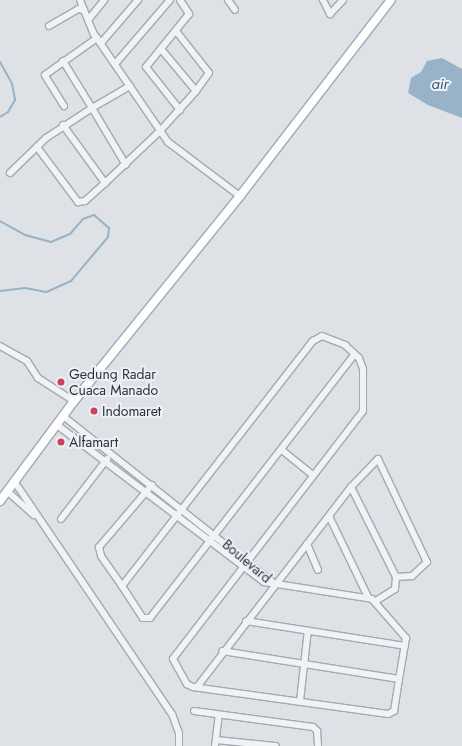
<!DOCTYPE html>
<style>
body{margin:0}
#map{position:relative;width:462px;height:746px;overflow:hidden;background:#dee2e7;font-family:Jost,sans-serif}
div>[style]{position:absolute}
.water>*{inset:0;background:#98b2c8}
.stream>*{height:2px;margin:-1px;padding:0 1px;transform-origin:1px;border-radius:1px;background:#98b2c8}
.roads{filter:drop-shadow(1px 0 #a3a9b1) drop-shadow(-1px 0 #a3a9b1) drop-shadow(0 1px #a3a9b1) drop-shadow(0 -1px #a3a9b1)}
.street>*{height:6px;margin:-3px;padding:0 3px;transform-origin:3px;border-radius:3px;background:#f0f2f6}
.secondary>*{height:8px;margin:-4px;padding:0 4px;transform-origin:4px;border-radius:4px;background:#fff}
.dots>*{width:11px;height:11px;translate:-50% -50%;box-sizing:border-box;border:2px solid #edf1f5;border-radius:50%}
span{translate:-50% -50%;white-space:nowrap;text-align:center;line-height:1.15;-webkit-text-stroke:4px #edf1f5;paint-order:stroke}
.poi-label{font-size:14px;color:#27313e}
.left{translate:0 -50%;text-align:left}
.street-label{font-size:14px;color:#27313e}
.water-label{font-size:15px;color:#315272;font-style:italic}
</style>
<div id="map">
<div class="water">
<i style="clip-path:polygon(442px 58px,462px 69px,462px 118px,428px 105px,408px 93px,411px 78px,421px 72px,427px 61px)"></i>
</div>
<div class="stream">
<i style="left:0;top:62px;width:25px;rotate:61deg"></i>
<i style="left:12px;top:84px;width:16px;rotate:79deg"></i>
<i style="left:15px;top:100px;width:14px;rotate:120deg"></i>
<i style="left:8px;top:112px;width:9px;rotate:148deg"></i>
<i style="left:0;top:221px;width:29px;rotate:29deg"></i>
<i style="left:25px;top:235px;width:27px;rotate:15deg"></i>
<i style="left:51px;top:242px;width:21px;rotate:-23deg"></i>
<i style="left:70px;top:234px;width:20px;rotate:-49deg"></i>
<i style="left:83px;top:219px;width:12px;rotate:-20deg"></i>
<i style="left:94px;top:215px;width:20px;rotate:41deg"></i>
<i style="left:109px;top:228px;width:9px;rotate:96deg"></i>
<i style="left:108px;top:237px;width:57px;rotate:130.1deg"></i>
<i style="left:71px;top:281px;width:27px;rotate:156deg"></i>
<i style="left:46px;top:292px;width:21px;rotate:-169deg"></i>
<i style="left:25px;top:288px;width:25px;rotate:173deg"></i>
</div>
<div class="roads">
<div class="street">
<i style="left:80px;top:0;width:37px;rotate:68deg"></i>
<i style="left:94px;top:34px;width:131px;rotate:55.6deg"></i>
<i style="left:168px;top:142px;width:90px;rotate:36.9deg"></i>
<i style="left:180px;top:0;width:17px;rotate:57deg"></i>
<i style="left:189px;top:14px;width:68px;rotate:129.1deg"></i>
<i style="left:146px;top:67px;width:55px;rotate:51.7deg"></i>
<i style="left:228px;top:0;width:12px;rotate:55deg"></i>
<i style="left:323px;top:0;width:16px;rotate:63deg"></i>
<i style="left:330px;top:14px;width:19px;rotate:-47deg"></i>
<i style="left:88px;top:20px;width:26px;rotate:-51deg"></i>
<i style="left:49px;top:26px;width:34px;rotate:-30deg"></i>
<i style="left:78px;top:9px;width:6px;rotate:9deg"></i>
<i style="left:176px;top:31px;width:53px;rotate:51.8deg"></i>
<i style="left:209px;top:73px;width:22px;rotate:126deg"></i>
<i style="left:101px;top:43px;width:57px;rotate:-49.3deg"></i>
<i style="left:63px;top:61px;width:55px;rotate:58.3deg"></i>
<i style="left:92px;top:108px;width:44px;rotate:-30.1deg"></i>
<i style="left:115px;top:64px;width:84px;rotate:-49.3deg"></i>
<i style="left:64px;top:106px;width:36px;rotate:-122deg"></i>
<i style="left:45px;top:75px;width:64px;rotate:-35.4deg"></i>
<i style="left:63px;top:125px;width:72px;rotate:54.1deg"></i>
<i style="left:105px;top:183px;width:76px;rotate:-43.4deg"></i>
<i style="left:160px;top:131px;width:54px;rotate:-48deg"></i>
<i style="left:196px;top:91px;width:55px;rotate:-129.8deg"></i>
<i style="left:37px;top:147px;width:69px;rotate:53.3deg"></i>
<i style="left:78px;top:202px;width:7px;rotate:-8deg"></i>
<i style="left:85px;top:201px;width:27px;rotate:-42deg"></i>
<i style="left:10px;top:173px;width:50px;rotate:-44.2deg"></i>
<i style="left:46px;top:138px;width:55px;rotate:-33.1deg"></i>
<i style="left:92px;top:108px;width:66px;rotate:59.2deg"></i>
<i style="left:0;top:346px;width:31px;rotate:29deg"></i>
<i style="left:27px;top:361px;width:20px;rotate:57deg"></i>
<i style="left:38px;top:378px;width:43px;rotate:32.6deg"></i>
<i style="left:63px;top:416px;width:270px;rotate:38.4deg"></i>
<i style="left:57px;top:425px;width:260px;rotate:37.2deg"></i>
<i style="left:264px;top:582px;width:109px;rotate:8.9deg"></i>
<i style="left:372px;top:599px;width:52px;rotate:48.9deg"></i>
<i style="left:406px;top:638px;width:42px;rotate:99.7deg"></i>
<i style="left:399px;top:679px;width:179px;rotate:-171deg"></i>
<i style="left:283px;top:451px;width:38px;rotate:39deg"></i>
<i style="left:14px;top:481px;width:282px;rotate:55.9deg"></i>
<i style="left:172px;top:714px;width:20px;rotate:70deg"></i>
<i style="left:179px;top:733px;width:13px;rotate:90deg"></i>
<i style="left:152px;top:485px;width:82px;rotate:130.5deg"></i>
<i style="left:99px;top:547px;width:9px;rotate:77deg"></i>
<i style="left:101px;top:556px;width:37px;rotate:55deg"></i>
<i style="left:122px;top:586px;width:311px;rotate:-52.1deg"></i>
<i style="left:313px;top:341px;width:10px;rotate:-29deg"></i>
<i style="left:322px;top:336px;width:25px;rotate:21deg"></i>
<i style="left:345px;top:345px;width:19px;rotate:43deg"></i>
<i style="left:359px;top:358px;width:12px;rotate:70deg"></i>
<i style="left:363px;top:369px;width:42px;rotate:90deg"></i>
<i style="left:363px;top:411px;width:312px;rotate:127.5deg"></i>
<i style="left:173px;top:659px;width:29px;rotate:61deg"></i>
<i style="left:187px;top:684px;width:7px;rotate:27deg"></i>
<i style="left:193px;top:687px;width:197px;rotate:7.9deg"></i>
<i style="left:388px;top:714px;width:7px;rotate:-27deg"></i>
<i style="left:394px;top:711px;width:32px;rotate:-81deg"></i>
<i style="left:351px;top:487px;width:101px;rotate:63.4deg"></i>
<i style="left:396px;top:577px;width:12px;rotate:95deg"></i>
<i style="left:395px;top:589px;width:22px;rotate:148deg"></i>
<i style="left:7px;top:491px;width:36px;rotate:42deg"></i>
<i style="left:329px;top:516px;width:90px;rotate:64.3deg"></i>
<i style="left:61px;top:519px;width:76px;rotate:-52.5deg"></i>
<i style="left:307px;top:544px;width:28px;rotate:67deg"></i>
<i style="left:122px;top:586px;width:38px;rotate:57deg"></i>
<i style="left:143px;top:618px;width:7px"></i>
<i style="left:150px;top:618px;width:334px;rotate:-52.2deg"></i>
<i style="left:246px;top:621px;width:161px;rotate:8.9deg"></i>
<i style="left:197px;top:687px;width:252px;rotate:-52.4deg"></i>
<i style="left:351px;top:487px;width:39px;rotate:-46deg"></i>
<i style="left:378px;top:459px;width:114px;rotate:64.6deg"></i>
<i style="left:427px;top:562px;width:21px;rotate:137deg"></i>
<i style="left:412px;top:576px;width:16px;rotate:176deg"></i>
<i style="left:300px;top:701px;width:71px;rotate:-83.6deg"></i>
<i style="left:194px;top:711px;width:120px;rotate:7.7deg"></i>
<i style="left:313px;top:727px;width:6px;rotate:45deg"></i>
<i style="left:317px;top:731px;width:15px;rotate:86deg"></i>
<i style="left:216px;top:740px;width:60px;rotate:5.7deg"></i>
<i style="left:215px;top:746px;width:31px;rotate:-83deg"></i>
</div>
<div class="secondary">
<i style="left:0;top:501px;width:124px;rotate:-53.5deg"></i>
<i style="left:74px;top:401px;width:264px;rotate:-51deg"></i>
<i style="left:240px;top:196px;width:247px;rotate:-52.4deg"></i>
</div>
</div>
<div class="dots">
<i style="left:61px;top:382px;background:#ce415e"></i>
<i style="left:94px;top:411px;background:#ce415e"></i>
<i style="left:61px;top:442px;background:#ce415e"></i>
</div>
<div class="poi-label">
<span class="left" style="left:69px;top:382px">Gedung Radar<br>Cuaca Manado</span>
<span class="left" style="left:102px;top:411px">Indomaret</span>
<span class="left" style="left:69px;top:442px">Alfamart</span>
</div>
<div class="street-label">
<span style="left:247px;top:561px;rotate:40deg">Boulevard</span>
</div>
<div class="water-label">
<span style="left:440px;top:85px">air</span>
</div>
</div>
